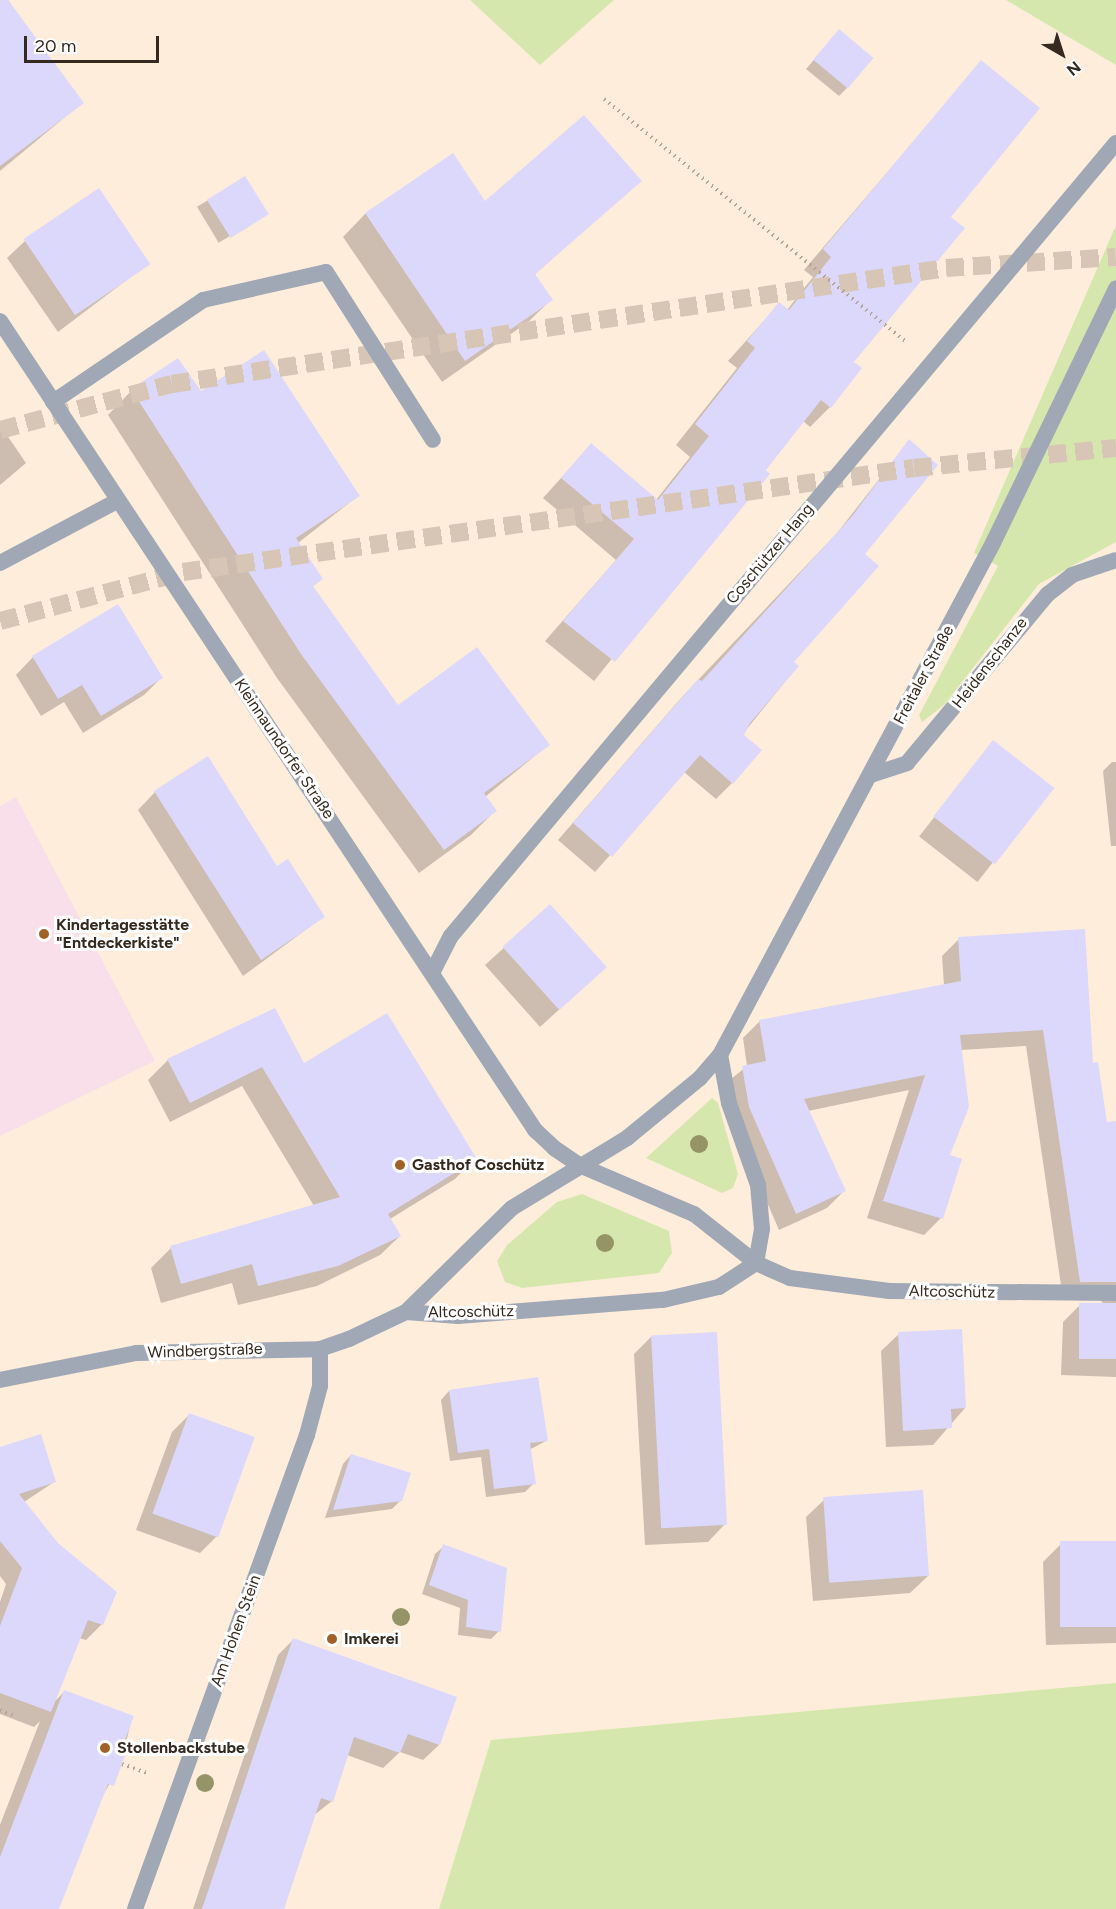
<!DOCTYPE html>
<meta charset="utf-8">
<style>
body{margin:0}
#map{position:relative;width:1116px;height:1909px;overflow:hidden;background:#ffeddc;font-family:Figtree,sans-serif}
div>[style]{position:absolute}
.education>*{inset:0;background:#f8dfe9}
.green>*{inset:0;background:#d6e7ad}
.shadow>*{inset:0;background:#0003;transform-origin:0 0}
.building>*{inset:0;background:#dbd8fc;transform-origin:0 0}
.motorway-tunnel>*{height:18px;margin-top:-9px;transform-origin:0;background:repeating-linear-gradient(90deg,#d7c6b6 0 18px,transparent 0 27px)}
.path>*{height:4px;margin-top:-2px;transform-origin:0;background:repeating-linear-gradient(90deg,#b4a496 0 1.5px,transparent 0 6px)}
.service>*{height:16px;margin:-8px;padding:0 8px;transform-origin:8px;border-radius:8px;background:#a0a8b6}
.minor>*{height:16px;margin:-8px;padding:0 8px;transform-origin:8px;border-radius:8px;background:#a0a8b6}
.trees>*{width:18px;height:18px;margin:-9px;border-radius:50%;background:#959466}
.dots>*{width:16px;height:16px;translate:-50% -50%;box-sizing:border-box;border:3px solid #fff;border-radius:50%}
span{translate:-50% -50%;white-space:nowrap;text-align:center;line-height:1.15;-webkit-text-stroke:6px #fff;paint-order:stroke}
.street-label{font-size:16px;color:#352a1f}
.poi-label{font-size:16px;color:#352a1f;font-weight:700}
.left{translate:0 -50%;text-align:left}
.north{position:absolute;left:1032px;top:24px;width:60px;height:60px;-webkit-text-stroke:4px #fff;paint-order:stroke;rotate:141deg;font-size:16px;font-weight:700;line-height:24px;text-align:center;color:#352a1f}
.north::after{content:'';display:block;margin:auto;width:21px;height:27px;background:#352a1f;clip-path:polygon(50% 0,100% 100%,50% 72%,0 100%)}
.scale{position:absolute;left:24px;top:36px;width:135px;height:27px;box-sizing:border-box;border:3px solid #352a1f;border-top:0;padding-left:8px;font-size:18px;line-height:21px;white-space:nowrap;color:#352a1f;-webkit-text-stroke:4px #fff;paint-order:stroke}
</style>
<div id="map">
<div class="education">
<i style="clip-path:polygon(16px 797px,155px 1061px,0 1136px,0 806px)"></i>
</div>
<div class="green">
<i style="clip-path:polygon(470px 0,614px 0,540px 65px)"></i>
<i style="clip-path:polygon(1006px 0,1116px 0,1116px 65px)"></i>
<i style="clip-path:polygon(1116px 225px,1116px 542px,1039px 584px,944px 705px,922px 722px,919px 715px,998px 566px,974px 553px)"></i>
<i style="clip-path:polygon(712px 1098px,718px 1103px,738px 1174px,733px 1188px,722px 1193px,646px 1158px)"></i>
<i style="clip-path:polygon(582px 1194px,669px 1231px,672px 1253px,659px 1273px,522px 1288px,505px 1282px,497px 1261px,507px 1245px,557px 1202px)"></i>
<i style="clip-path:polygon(1116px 1683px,1116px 1909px,439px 1909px,491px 1740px)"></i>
</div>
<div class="shadow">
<i style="clip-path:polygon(0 0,8px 0,82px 103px,0 171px)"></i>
<i style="clip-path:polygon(831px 40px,847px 88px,839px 96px,806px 69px)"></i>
<i style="clip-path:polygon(981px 62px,949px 218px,852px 362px,830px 407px,810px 427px,803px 421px,594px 681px,545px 641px,616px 560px,543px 498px,591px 445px,656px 500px,690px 457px,676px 445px,737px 368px,728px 361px,779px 304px,787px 310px,813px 277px,804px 270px)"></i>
<i style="clip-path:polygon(453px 155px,485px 203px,640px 181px,534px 275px,551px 300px,528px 322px,442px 382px,343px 237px,365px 214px)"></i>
<i style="left:245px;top:178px;width:42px;height:56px;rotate:59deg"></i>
<i style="clip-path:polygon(25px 241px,149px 263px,58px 332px,7px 258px)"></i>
<i style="clip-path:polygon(132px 390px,200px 393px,358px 496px,298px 543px,321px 579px,312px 587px,398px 707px,548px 745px,485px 797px,495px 811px,471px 835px,419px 873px,277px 678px,108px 415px)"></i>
<i style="clip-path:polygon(0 425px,26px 463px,0 485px)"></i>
<i style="clip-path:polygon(909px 441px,863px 554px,791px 662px,797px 667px,742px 735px,732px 783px,716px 799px,684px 772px,595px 872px,558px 840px,682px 697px,837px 533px)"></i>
<i style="clip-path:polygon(33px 657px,161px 678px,144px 695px,83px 733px,64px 702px,41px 716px,16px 675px)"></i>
<i style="left:993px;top:742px;width:74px;height:120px;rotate:38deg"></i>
<i style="clip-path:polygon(1112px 762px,1116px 762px,1116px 846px,1111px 846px,1103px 771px)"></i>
<i style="clip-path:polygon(155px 792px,277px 868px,323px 917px,243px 976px,138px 810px)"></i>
<i style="clip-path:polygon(550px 906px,587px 984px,540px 1027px,485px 965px)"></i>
<i style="clip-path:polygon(959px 939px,1092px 1064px,1106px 1124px,1116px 1122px,1116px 1377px,1061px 1375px,1063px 1322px,1080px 1305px,1105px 1305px,1099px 1299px,1063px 1299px,1026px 1046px,961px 1050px,941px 1218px,924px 1235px,867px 1218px,909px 1090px,808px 1111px,844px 1191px,827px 1208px,779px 1230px,733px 1124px,725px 1084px,747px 1066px,743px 1038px,760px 1021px,944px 986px,942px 956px)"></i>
<i style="clip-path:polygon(168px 1060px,303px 1066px,475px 1159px,455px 1179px,390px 1219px,400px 1236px,380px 1255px,317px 1286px,238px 1305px,232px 1283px,161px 1303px,151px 1268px,171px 1248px,314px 1206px,242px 1086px,170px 1122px,148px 1080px)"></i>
<i style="clip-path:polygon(899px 1334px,965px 1408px,933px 1445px,886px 1447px,881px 1351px)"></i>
<i style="clip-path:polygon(652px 1336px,725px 1524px,708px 1542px,645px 1545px,634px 1354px)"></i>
<i style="clip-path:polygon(449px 1391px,546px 1441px,529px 1450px,534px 1483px,525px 1492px,486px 1497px,481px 1457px,450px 1461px,441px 1400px)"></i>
<i style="clip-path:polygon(189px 1415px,217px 1536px,200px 1553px,136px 1530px,172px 1432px)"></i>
<i style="clip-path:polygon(0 1449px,54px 1482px,24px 1502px,102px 1624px,86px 1640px,79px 1638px,53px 1703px,64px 1692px,132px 1717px,121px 1764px,95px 1809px,58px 1909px,0 1909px,0 1825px,40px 1721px,34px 1727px,0 1714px,0 1602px,6px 1584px,0 1576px)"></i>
<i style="clip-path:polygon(351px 1455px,401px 1500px,392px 1509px,325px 1518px,343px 1464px)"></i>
<i style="clip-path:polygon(824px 1500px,928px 1576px,910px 1593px,813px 1601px,806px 1517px)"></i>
<i style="clip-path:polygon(1116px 1542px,1116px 1643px,1046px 1645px,1043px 1562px,1061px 1544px)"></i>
<i style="clip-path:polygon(444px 1546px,499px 1631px,491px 1639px,458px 1635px,460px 1608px,422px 1594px,435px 1554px)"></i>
<i style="clip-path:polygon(294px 1639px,439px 1745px,423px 1760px,400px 1752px,383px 1768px,347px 1755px,332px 1801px,313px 1816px,283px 1909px,193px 1909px,278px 1655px)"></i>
</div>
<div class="building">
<i style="clip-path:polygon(0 0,8px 0,84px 103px,0 166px)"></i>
<i style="left:839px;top:29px;width:45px;height:40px;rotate:40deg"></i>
<i style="clip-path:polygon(981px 60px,1040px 108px,951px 217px,965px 228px,854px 362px,862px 368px,831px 408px,821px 400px,766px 470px,770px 474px,615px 662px,563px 621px,634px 539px,561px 478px,591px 443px,658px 500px,709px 436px,695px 424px,755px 348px,747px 341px,779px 302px,789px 310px,831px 257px,823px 249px)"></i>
<i style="clip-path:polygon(584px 115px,642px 181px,535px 274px,553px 300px,465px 361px,365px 213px,453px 153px,485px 201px)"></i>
<i style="left:245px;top:176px;width:45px;height:45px;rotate:58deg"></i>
<i style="left:99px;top:188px;width:92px;height:91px;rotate:56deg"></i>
<i style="clip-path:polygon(264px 350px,360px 496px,296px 538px,323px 579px,313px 586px,398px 705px,477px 647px,550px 745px,484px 793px,497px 811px,444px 850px,301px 654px,131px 389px,178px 358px,201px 391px)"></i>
<i style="clip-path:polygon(909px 439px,938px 465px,865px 554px,879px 566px,794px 662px,799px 666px,750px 723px,744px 735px,762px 750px,733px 784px,700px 755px,612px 857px,573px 823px,698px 679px,702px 681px,853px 515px)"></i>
<i style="clip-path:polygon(118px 604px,163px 678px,101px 716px,82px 685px,58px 699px,32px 656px)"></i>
<i style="left:993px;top:740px;width:78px;height:97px;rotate:38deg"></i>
<i style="clip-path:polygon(208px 756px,277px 866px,288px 859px,325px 917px,261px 960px,154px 791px)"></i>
<i style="left:550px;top:904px;width:85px;height:64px;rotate:48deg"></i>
<i style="clip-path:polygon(1085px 929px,1093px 1063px,1098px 1062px,1107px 1122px,1116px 1121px,1116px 1282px,1080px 1282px,1043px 1030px,960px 1035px,969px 1107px,950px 1155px,962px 1159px,943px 1219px,883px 1201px,925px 1075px,804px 1099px,846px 1191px,796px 1214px,749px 1107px,742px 1066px,766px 1061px,759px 1020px,961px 981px,958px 937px)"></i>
<i style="clip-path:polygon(275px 1008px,304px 1063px,387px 1013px,477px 1159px,388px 1214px,401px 1236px,338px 1266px,258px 1286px,252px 1264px,181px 1284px,170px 1246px,340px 1197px,262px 1067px,190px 1103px,167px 1059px)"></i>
<i style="left:1079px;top:1303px;width:37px;height:56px"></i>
<i style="clip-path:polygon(962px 1329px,966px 1408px,951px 1409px,952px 1428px,903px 1431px,898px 1332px)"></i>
<i style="left:717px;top:1332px;width:193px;height:66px;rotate:87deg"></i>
<i style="clip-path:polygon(538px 1377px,548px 1441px,530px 1443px,536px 1484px,494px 1489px,489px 1449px,458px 1453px,449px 1390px)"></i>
<i style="left:189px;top:1413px;width:70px;height:107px;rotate:20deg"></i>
<i style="clip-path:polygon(41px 1434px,56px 1482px,19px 1494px,58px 1543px,117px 1592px,103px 1625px,88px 1620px,51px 1712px,0 1693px,0 1626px,22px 1568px,0 1541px,0 1447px)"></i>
<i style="clip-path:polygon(351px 1454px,411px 1473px,402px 1501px,333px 1510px)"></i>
<i style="left:923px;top:1490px;width:86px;height:100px;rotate:86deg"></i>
<i style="left:1116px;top:1541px;width:86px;height:56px;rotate:90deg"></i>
<i style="clip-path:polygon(443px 1544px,507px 1568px,501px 1632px,466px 1627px,468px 1600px,429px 1585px)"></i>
<i style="clip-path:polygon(293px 1638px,457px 1697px,440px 1745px,408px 1734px,400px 1753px,354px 1737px,333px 1802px,321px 1798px,284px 1909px,202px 1909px)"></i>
<i style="clip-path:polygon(64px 1690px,134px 1716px,124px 1742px,129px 1744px,114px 1786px,108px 1784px,59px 1909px,0 1909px,0 1857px)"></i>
</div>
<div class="motorway-tunnel">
<i style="left:0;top:430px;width:178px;rotate:-15deg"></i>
<i style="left:172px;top:384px;width:783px;rotate:-8.52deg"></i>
<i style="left:946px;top:268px;width:170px;rotate:-3.7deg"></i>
<i style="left:0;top:621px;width:189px;rotate:-15deg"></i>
<i style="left:183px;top:572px;width:738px;rotate:-8.1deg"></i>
<i style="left:914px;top:468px;width:203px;rotate:-5.7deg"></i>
</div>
<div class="path">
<i style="left:604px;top:99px;width:389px;rotate:38.8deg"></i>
<i style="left:0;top:1710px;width:14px;rotate:21deg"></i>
<i style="left:122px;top:1764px;width:27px;rotate:20deg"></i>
</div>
<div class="service">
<i style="left:53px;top:402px;width:181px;rotate:-34.2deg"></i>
<i style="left:203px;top:300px;width:126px;rotate:-12.8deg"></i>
<i style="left:326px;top:272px;width:199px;rotate:57.5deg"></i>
</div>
<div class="minor">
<i style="left:0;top:321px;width:970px;rotate:56.52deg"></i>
<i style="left:535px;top:1130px;width:26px;rotate:43deg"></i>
<i style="left:554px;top:1148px;width:30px;rotate:34deg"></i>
<i style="left:579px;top:1165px;width:125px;rotate:23.1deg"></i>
<i style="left:694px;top:1214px;width:79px;rotate:38.3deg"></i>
<i style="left:756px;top:1263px;width:37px;rotate:24deg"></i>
<i style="left:790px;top:1278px;width:100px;rotate:7.5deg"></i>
<i style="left:889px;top:1291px;width:227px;rotate:0.5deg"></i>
<i style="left:0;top:563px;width:132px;rotate:-27.9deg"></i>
<i style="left:871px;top:775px;width:38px;rotate:-18deg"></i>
<i style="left:907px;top:763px;width:220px;rotate:-50.2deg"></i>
<i style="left:1048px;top:594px;width:31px;rotate:-38deg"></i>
<i style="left:1072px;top:575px;width:46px;rotate:-18.8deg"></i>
<i style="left:433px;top:971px;width:39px;rotate:-63deg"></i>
<i style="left:451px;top:936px;width:1035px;rotate:-50.02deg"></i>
<i style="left:406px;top:1312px;width:52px;rotate:4.4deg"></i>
<i style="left:458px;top:1316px;width:206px;rotate:-4.5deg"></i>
<i style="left:663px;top:1300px;width:57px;rotate:-13.1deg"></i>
<i style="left:719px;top:1287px;width:44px;rotate:-33deg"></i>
<i style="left:756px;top:1263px;width:35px;rotate:-80deg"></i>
<i style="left:762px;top:1229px;width:44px;rotate:-95.2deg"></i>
<i style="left:758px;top:1185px;width:87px;rotate:-109.5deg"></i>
<i style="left:729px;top:1103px;width:49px;rotate:-100.6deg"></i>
<i style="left:0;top:1380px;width:139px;rotate:-11.2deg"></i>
<i style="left:136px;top:1353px;width:184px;rotate:-1.2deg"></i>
<i style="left:320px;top:1349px;width:31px;rotate:-19deg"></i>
<i style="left:349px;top:1339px;width:63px;rotate:-25.3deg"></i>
<i style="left:406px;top:1312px;width:148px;rotate:-44.5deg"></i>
<i style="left:512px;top:1208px;width:135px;rotate:-31.3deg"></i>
<i style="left:627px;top:1138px;width:94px;rotate:-39.4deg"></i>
<i style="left:700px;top:1078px;width:30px;rotate:-49deg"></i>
<i style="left:720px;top:1055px;width:580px;rotate:-61.93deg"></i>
<i style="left:993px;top:543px;width:283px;rotate:-64.2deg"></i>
<i style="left:135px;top:1909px;width:504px;rotate:-70.06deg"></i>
<i style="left:307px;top:1435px;width:51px;rotate:-75.1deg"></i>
<i style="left:320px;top:1386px;width:37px;rotate:-90deg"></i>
</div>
<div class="trees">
<i style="left:699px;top:1144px"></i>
<i style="left:605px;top:1243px"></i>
<i style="left:401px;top:1617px"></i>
<i style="left:205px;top:1783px"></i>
</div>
<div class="dots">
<i style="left:44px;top:934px;background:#a06228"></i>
<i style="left:400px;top:1165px;background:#a06228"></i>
<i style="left:332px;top:1639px;background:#a06228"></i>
<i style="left:105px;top:1748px;background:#a06228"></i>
</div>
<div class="street-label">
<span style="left:770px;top:554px;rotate:-50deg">Coschützer Hang</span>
<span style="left:990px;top:663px;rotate:-52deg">Heidenschanze</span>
<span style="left:924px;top:675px;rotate:-62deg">Freitaler Straße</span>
<span style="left:284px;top:749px;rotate:56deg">Kleinnaundorfer Straße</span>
<span style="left:952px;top:1292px;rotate:1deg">Altcoschütz</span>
<span style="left:471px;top:1312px;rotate:-1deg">Altcoschütz</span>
<span style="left:205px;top:1351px;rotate:-2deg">Windbergstraße</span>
<span style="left:236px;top:1631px;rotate:-70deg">Am Hohen Stein</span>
</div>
<div class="poi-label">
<span class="left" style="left:56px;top:934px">Kindertagesstätte<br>"Entdeckerkiste"</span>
<span class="left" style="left:412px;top:1165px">Gasthof Coschütz</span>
<span class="left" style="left:344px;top:1639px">Imkerei</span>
<span class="left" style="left:117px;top:1748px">Stollenbackstube</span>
</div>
<div class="north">N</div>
<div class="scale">20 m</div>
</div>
